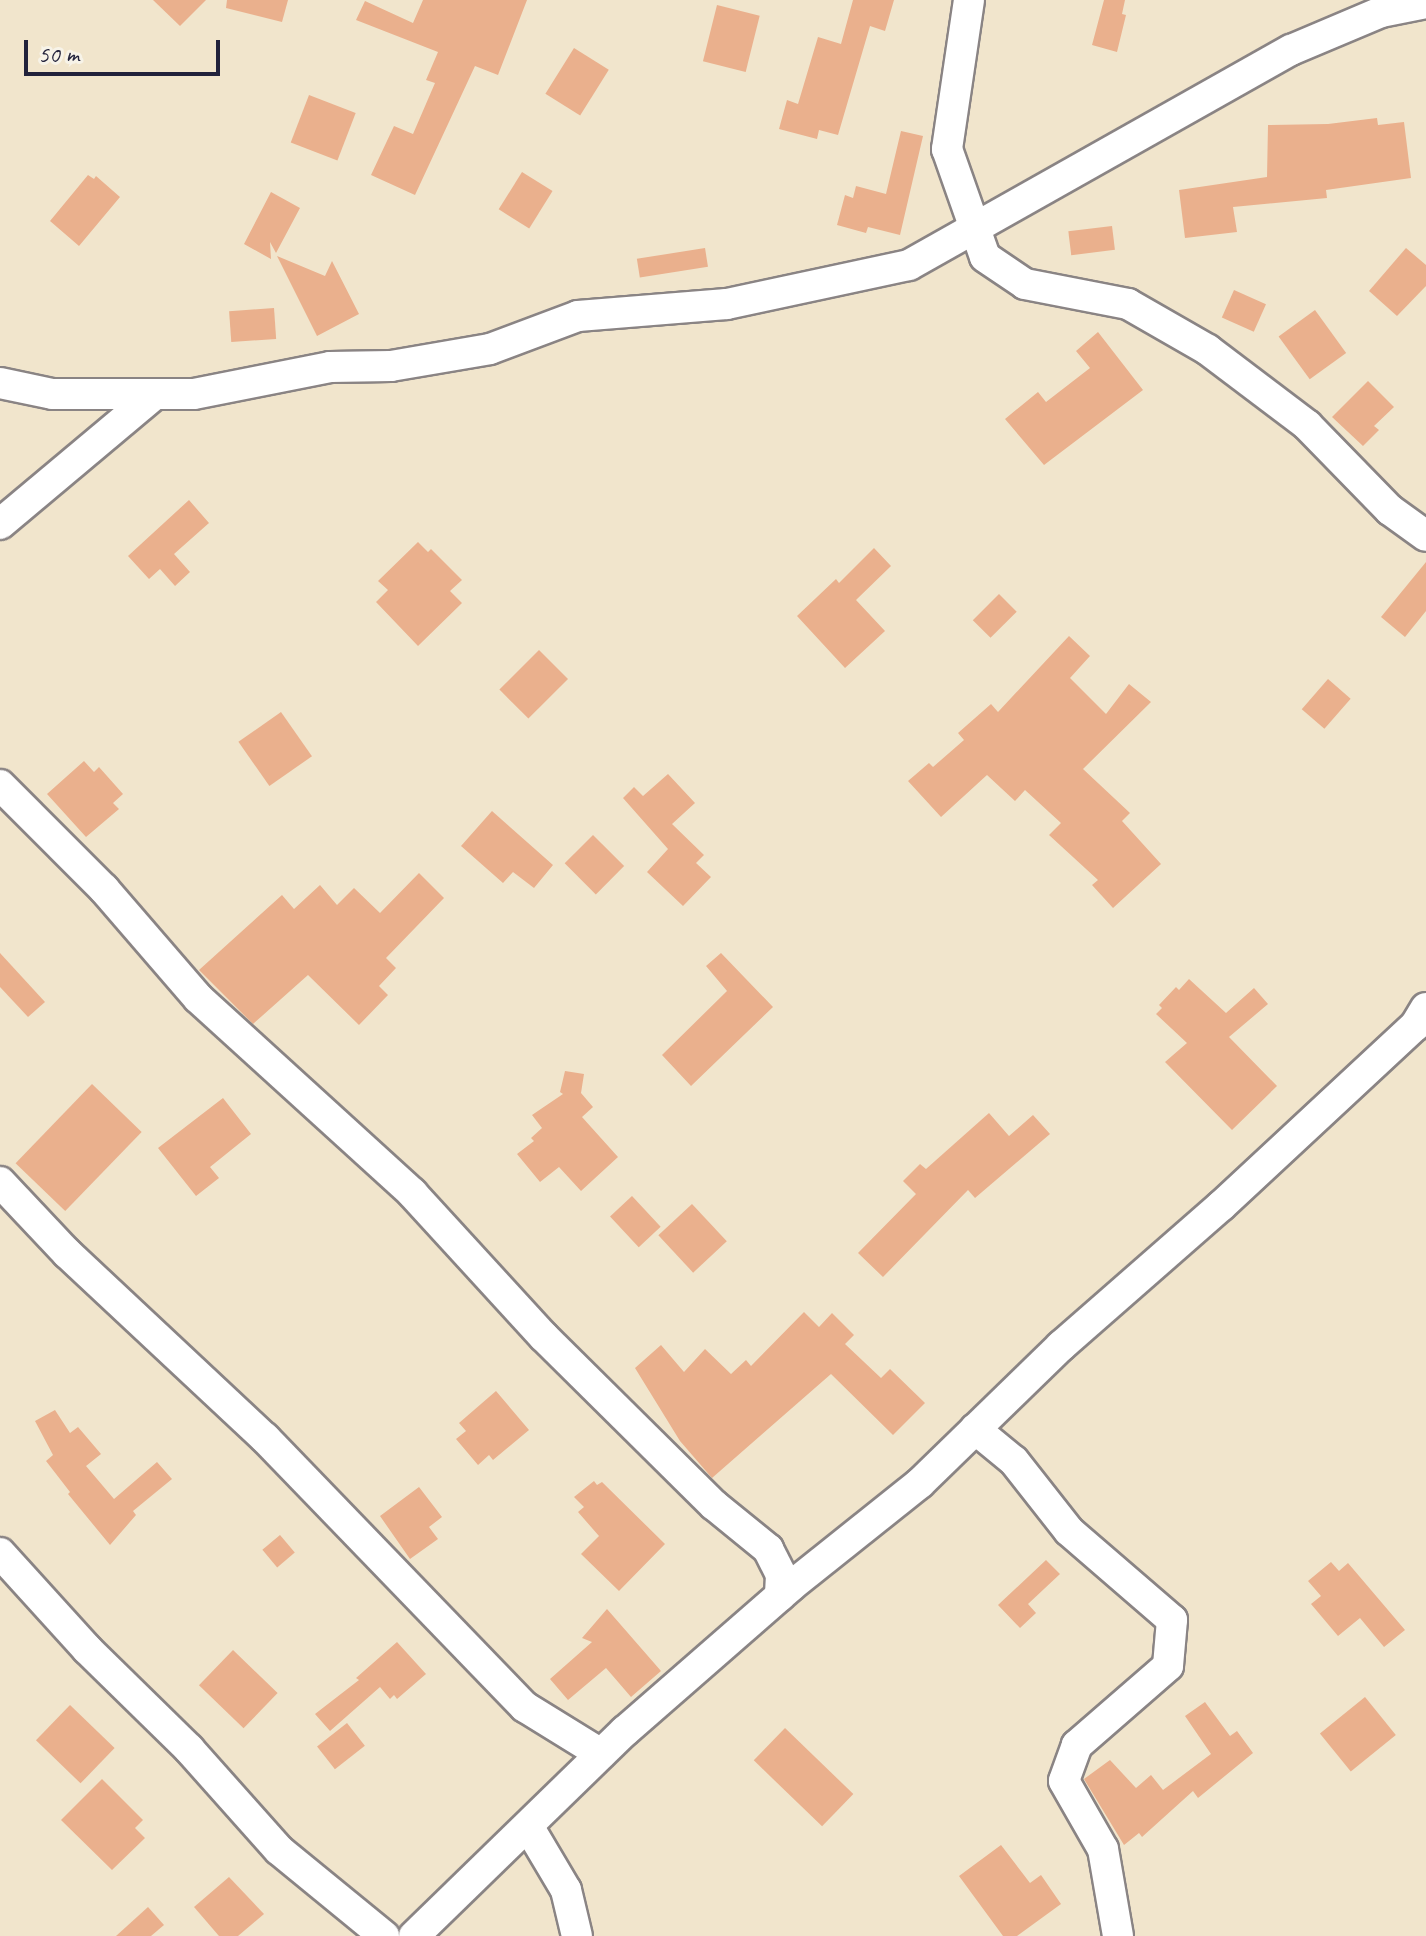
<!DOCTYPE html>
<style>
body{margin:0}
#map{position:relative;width:1426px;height:1936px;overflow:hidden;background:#f1e5cc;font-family:Caveat,sans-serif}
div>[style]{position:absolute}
.building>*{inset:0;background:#eab08d;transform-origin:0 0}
.roads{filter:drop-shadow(2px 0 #8a8484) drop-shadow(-2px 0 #8a8484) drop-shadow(0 2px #8a8484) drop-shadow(0 -2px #8a8484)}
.street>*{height:30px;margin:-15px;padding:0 15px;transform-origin:15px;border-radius:15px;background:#fff}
span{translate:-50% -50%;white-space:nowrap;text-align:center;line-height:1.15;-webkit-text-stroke:6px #f7f3e8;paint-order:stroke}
.scale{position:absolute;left:24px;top:40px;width:196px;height:36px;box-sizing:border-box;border:4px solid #22223b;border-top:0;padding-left:10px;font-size:24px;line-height:28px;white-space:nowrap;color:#22223b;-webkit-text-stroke:6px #f7f3e8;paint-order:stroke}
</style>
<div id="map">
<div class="building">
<i style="clip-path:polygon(153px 0,206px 0,180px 26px)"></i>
<i style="clip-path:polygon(227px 0,288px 0,282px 22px,226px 8px)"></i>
<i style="clip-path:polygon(423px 0,527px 0,498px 75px,475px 66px,415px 195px,371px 175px,394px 126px,413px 134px,435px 83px,426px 80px,438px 52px,356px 20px,365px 1px,413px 23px)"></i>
<i style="clip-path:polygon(853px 0,894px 0,885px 31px,870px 26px,838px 135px,819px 130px,817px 139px,779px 129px,787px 100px,798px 104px,818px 37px,841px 44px)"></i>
<i style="clip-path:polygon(1104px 0,1125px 0,1122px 14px,1126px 15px,1117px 52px,1092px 45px)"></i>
<i style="left:717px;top:5px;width:44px;height:58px;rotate:14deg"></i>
<i style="left:574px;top:48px;width:41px;height:54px;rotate:32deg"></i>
<i style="left:309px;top:95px;width:50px;height:51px;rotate:21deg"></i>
<i style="clip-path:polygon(1377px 118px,1378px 125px,1404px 122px,1411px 178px,1326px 190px,1327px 198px,1233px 207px,1237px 232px,1185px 238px,1179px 190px,1267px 177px,1268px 125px,1328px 124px)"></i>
<i style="clip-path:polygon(901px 131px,923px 136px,900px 235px,868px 227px,866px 233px,837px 225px,845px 195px,853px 198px,856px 186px,886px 194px)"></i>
<i style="left:522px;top:172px;width:36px;height:44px;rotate:32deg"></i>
<i style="clip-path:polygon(88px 175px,94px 179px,96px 176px,120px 197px,79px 246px,50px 221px)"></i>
<i style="clip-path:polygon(271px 192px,300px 208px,276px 253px,270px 242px,271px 259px,244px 244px)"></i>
<i style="left:1112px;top:226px;width:24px;height:44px;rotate:83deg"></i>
<i style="left:705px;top:248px;width:19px;height:69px;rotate:81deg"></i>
<i style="clip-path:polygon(1406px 248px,1426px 265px,1426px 286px,1397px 316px,1369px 291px)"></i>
<i style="clip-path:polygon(277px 256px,325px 276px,332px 261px,359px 314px,317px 336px)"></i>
<i style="left:1234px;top:290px;width:35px;height:30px;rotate:24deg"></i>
<i style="left:274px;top:308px;width:31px;height:45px;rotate:86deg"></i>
<i style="left:1315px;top:310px;width:53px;height:45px;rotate:54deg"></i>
<i style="clip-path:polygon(1098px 332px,1143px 390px,1044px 465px,1005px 419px,1038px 392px,1046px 402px,1090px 368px,1076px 351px)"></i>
<i style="clip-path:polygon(1368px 381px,1394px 407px,1374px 426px,1379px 430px,1363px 446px,1332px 417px)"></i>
<i style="clip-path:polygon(189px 500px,209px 523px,174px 554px,190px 572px,175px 586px,160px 569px,149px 579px,128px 556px)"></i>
<i style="clip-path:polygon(418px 542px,428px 552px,431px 549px,462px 580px,450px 591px,462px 603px,418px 646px,376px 602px,388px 590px,378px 581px)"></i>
<i style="clip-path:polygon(874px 548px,891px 566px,856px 600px,885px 631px,845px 668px,797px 616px,836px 579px,839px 583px)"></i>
<i style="clip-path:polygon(1426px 562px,1426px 611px,1405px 637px,1381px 617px)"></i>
<i style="left:999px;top:594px;width:25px;height:37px;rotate:45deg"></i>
<i style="clip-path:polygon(1069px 636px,1090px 656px,1070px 678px,1106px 714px,1129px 684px,1151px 702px,1083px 769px,1130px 813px,1122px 821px,1161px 864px,1113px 908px,1092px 885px,1098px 880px,1049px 835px,1061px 823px,1025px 790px,1015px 801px,987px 775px,941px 817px,908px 781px,929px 763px,933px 767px,964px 740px,958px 733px,991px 704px,998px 712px)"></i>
<i style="left:539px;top:650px;width:41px;height:56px;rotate:45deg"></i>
<i style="left:1328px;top:679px;width:30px;height:40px;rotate:41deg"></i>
<i style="left:281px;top:712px;width:54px;height:52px;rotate:55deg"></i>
<i style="clip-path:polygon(84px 761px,94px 772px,99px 767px,123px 794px,113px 803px,119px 809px,86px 837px,47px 794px)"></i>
<i style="clip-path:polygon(668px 774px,695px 803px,672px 824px,704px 855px,696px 863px,711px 877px,683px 906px,647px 872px,668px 849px,623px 798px,634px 787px,643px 796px)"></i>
<i style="clip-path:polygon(492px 811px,553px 865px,534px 888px,513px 872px,503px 883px,461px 846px)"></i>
<i style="left:593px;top:835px;width:44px;height:40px;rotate:45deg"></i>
<i style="clip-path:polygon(419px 873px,444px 898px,386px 958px,396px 968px,379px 986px,388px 995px,359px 1025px,308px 975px,253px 1024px,199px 970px,282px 895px,294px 909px,320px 885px,337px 905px,354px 888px,380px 913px)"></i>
<i style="clip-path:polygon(0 953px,45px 1002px,28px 1017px,0 987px)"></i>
<i style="clip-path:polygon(721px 953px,773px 1007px,691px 1086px,662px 1055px,727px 991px,706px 966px)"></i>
<i style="clip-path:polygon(1189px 979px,1226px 1013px,1254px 988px,1268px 1004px,1229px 1037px,1277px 1086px,1232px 1130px,1165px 1062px,1187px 1043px,1156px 1014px,1162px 1008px,1159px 1005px,1176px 987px,1179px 990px)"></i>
<i style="clip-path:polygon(565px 1071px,584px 1074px,581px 1093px,593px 1107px,582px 1117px,618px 1157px,581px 1191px,559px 1167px,540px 1182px,517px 1154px,534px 1141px,531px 1138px,542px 1128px,532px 1115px,563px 1094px,560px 1092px)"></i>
<i style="left:92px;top:1084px;width:69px;height:110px;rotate:44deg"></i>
<i style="clip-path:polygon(223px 1098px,251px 1134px,210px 1167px,219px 1178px,196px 1196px,158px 1148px)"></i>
<i style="clip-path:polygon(989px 1113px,1009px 1136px,1033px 1115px,1050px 1134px,975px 1198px,968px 1190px,883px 1277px,858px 1253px,916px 1194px,903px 1181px,920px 1164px,926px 1169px)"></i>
<i style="left:632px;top:1196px;width:42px;height:30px;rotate:47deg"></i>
<i style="left:692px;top:1204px;width:51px;height:46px;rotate:47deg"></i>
<i style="clip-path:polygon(804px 1312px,819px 1327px,832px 1313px,854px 1335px,845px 1344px,881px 1378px,890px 1369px,925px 1403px,893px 1435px,831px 1374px,712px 1478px,680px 1441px,635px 1368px,661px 1345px,684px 1372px,705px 1349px,731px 1374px,746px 1360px,751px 1366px)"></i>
<i style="clip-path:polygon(496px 1391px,529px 1430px,493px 1460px,489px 1455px,478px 1465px,456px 1439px,466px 1431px,459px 1423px)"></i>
<i style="clip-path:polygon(55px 1410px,70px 1433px,78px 1427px,101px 1454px,86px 1466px,114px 1499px,157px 1462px,172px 1479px,133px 1511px,136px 1515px,110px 1545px,68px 1494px,70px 1492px,46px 1461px,53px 1455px,35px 1421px)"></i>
<i style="clip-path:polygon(594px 1481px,597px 1485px,602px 1482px,665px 1544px,619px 1591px,581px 1554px,599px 1536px,578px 1512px,584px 1507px,574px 1497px)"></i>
<i style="clip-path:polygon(419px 1487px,442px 1517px,429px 1527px,438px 1539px,410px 1559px,380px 1516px)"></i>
<i style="left:280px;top:1535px;width:23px;height:23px;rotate:50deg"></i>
<i style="clip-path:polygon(1046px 1560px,1060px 1574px,1028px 1604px,1036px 1613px,1020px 1628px,998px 1605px)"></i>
<i style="clip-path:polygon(1331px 1562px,1339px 1571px,1348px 1563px,1405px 1630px,1384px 1647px,1360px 1618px,1338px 1636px,1311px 1604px,1321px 1596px,1308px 1581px)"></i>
<i style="clip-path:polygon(607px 1609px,661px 1671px,631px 1697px,606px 1668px,568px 1700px,550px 1679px,592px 1642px,582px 1638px)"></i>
<i style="clip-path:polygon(397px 1642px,426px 1674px,397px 1699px,394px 1695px,390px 1699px,380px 1687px,330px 1731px,315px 1714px,359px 1680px,356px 1678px)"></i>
<i style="left:233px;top:1650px;width:62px;height:49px;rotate:44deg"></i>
<i style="left:1365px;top:1697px;width:49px;height:58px;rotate:51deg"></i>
<i style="clip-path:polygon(1205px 1702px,1230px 1736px,1237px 1731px,1253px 1753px,1198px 1798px,1193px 1791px,1142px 1837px,1139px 1833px,1124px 1845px,1084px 1779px,1110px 1760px,1136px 1788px,1151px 1775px,1163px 1790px,1211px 1754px,1185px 1716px)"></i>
<i style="left:70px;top:1705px;width:62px;height:49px;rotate:44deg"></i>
<i style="left:347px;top:1723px;width:29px;height:38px;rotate:52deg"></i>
<i style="left:785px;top:1728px;width:95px;height:45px;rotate:44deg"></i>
<i style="clip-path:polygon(102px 1779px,143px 1820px,135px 1828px,145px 1838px,112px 1870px,61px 1820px)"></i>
<i style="clip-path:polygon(1001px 1845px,1030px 1883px,1041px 1875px,1061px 1904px,1017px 1936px,1003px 1936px,959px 1876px)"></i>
<i style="clip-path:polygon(229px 1877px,264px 1914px,238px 1936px,219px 1936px,194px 1907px)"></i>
<i style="clip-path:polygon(148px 1907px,164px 1925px,151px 1936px,116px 1936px)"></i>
</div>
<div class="roads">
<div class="street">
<i style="left:969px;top:0;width:151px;rotate:98.4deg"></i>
<i style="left:947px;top:149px;width:114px;rotate:70.6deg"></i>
<i style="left:985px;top:257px;width:48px;rotate:34deg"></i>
<i style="left:1025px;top:284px;width:105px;rotate:11deg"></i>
<i style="left:1128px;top:304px;width:92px;rotate:29.9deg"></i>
<i style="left:1208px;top:350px;width:124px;rotate:37.1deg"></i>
<i style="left:1307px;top:425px;width:119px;rotate:45.7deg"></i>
<i style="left:1390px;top:510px;width:44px;rotate:35.8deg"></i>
<i style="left:0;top:383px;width:53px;rotate:11.9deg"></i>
<i style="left:52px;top:394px;width:142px"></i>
<i style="left:194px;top:394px;width:139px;rotate:-11.2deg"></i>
<i style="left:330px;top:367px;width:61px;rotate:-0.9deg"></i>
<i style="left:391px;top:366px;width:100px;rotate:-9.7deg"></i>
<i style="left:490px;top:349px;width:94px;rotate:-20.6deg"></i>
<i style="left:578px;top:316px;width:149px;rotate:-4.6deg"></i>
<i style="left:727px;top:304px;width:186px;rotate:-12.1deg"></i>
<i style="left:909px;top:265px;width:438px;rotate:-29.4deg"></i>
<i style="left:1291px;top:50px;width:98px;rotate:-22.9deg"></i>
<i style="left:1381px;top:12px;width:46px;rotate:-11.3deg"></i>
<i style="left:0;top:524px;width:201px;rotate:-40deg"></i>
<i style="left:0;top:785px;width:147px;rotate:45deg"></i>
<i style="left:104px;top:889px;width:144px;rotate:49.2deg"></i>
<i style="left:198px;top:998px;width:290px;rotate:42.3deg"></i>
<i style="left:412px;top:1193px;width:195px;rotate:47.5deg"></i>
<i style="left:544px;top:1337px;width:239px;rotate:44.7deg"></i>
<i style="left:714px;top:1505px;width:70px;rotate:39.2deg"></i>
<i style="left:768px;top:1549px;width:29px;rotate:63deg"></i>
<i style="left:781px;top:1575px;width:21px;rotate:93deg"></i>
<i style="left:0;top:1182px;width:98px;rotate:46.7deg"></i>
<i style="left:67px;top:1253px;width:271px;rotate:43.1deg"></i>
<i style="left:265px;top:1438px;width:374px;rotate:46deg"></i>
<i style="left:525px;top:1707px;width:89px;rotate:31.7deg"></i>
<i style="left:975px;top:1429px;width:50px;rotate:39.4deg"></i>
<i style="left:1014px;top:1461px;width:89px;rotate:51.8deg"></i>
<i style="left:1069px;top:1531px;width:136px;rotate:40.8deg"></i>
<i style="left:1172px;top:1620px;width:46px;rotate:95deg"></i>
<i style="left:1168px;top:1666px;width:121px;rotate:139deg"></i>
<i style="left:1077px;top:1745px;width:38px;rotate:110deg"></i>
<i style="left:1064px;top:1781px;width:78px;rotate:60.2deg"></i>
<i style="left:1103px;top:1849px;width:88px;rotate:80.2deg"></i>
<i style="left:0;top:1553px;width:130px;rotate:47.8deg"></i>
<i style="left:87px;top:1649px;width:143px;rotate:44.4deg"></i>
<i style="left:189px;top:1749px;width:135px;rotate:48.3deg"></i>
<i style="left:279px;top:1850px;width:136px;rotate:39.3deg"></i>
<i style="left:528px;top:1826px;width:74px;rotate:59.3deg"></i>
<i style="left:566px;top:1890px;width:47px;rotate:76.6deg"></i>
<i style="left:414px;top:1936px;width:294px;rotate:-44.2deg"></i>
<i style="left:625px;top:1731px;width:220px;rotate:-41.1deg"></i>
<i style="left:791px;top:1586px;width:165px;rotate:-38.6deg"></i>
<i style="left:920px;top:1483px;width:197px;rotate:-44.2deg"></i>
<i style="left:1061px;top:1346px;width:213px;rotate:-41.2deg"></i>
<i style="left:1221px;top:1206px;width:265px;rotate:-42.9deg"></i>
<i style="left:1415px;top:1026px;width:21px;rotate:-59deg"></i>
</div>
</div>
<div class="scale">50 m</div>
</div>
